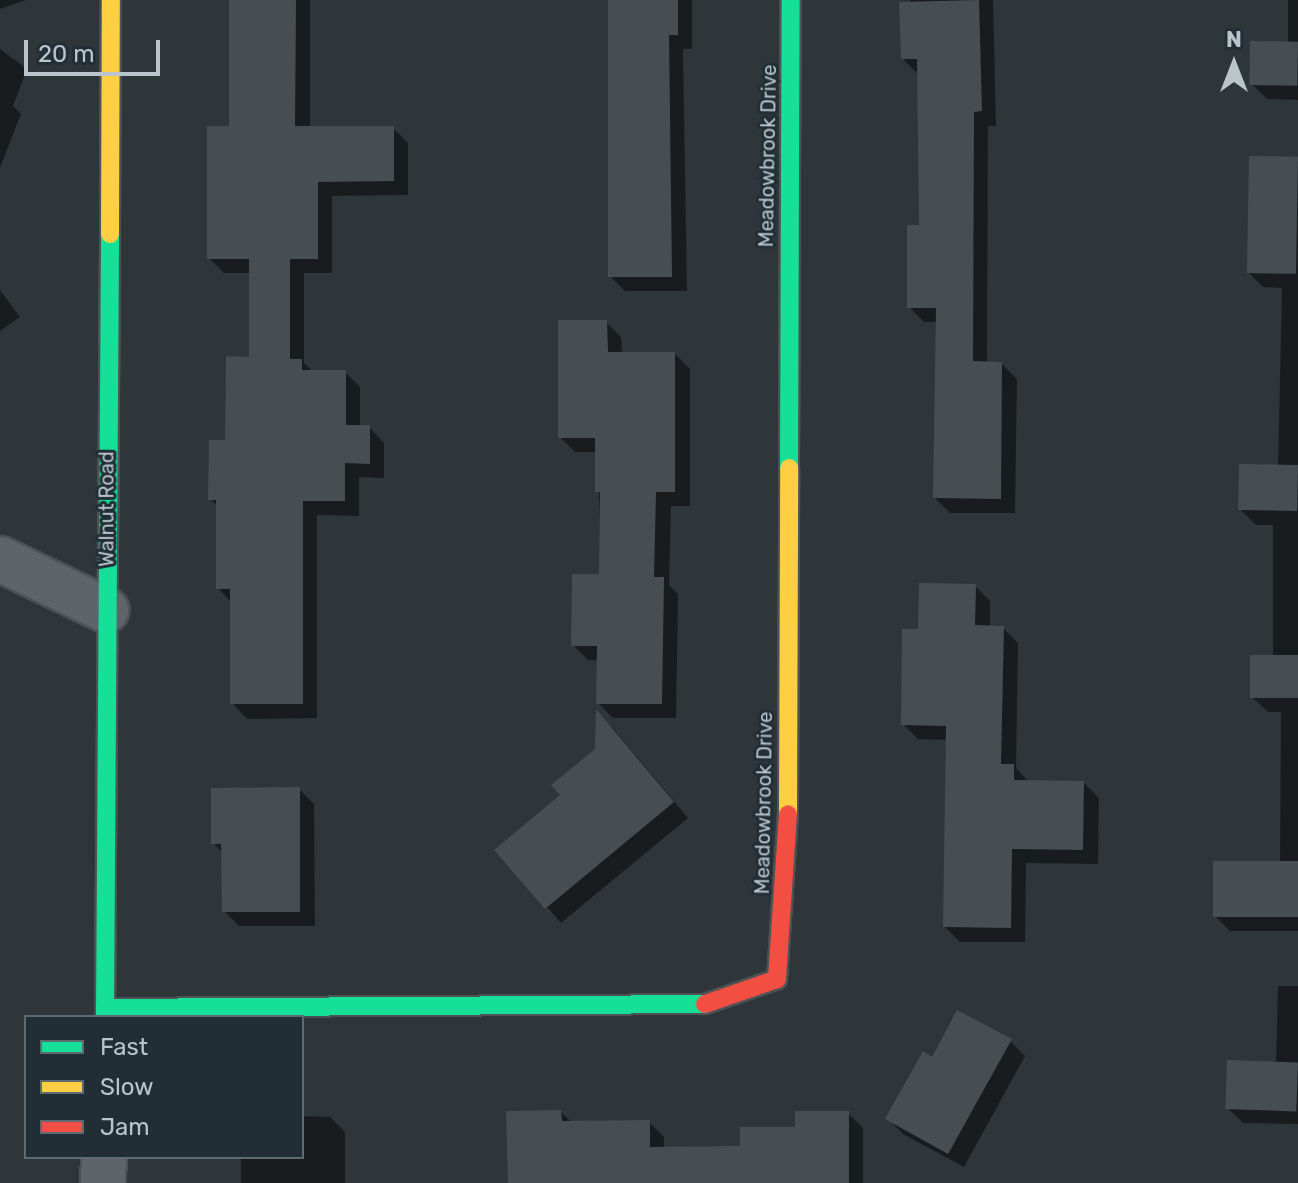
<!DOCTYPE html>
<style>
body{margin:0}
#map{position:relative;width:1298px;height:1183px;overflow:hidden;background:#2e363a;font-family:Rubik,sans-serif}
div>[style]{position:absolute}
.shadow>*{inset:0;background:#0007}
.building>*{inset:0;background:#474e52;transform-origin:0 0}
.roads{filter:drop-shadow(2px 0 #4c5255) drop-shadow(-2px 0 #4c5255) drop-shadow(0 2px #4c5255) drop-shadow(0 -2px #4c5255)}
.street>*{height:44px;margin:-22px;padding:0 22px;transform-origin:22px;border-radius:22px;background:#5e6469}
.fast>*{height:18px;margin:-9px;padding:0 9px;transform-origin:9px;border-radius:9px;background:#16e098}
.slow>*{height:18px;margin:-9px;padding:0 9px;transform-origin:9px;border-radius:9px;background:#ffcf43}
.jam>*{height:18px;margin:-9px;padding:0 9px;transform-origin:9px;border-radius:9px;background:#f24e42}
span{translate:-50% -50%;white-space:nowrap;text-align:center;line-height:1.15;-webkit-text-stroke:6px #212e36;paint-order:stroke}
.street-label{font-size:20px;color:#b9c4cb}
.legend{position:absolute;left:24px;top:1015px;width:280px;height:144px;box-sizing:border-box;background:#212e36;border:2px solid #5e6a72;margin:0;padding:10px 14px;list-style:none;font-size:24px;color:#b9c4cb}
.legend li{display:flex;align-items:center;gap:16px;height:40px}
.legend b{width:40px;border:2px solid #5e6a72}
.north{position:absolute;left:1194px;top:24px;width:80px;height:80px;-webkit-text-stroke:6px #212e36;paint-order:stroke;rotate:0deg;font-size:22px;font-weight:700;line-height:32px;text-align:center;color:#b9c4cb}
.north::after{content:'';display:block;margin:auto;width:28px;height:36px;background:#b9c4cb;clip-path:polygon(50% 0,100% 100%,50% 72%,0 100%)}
.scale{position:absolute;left:24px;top:40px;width:136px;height:36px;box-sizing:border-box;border:4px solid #b9c4cb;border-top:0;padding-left:10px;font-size:24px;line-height:28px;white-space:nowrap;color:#b9c4cb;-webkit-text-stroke:6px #212e36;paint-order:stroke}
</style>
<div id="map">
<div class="shadow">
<i style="clip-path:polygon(0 0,26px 0,0 9px)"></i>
<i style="clip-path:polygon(231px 0,310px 0,310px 128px,393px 128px,408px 143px,408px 195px,332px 196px,332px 273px,304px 273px,304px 363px,313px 372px,345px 372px,360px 387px,360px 427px,369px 427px,384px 443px,384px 478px,359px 477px,359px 516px,317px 515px,317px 718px,247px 719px,232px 703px,232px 603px,218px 588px,218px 506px,210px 499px,251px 359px,251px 273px,224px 273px,209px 258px,231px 128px)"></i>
<i style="clip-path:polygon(610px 0,692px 0,692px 49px,683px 49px,687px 291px,625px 291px,610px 276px)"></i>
<i style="clip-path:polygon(910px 0,993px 0,996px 126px,988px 126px,987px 363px,1002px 364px,1017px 379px,1015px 513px,950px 513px,935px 498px,938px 322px,924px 322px,909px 307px,921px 227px,918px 74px,903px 59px)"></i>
<i style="clip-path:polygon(1288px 0,1298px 0,1298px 100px,1267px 99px,1252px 84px,1288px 44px)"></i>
<i style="clip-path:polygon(0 49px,27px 69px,13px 106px,21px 114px,0 168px)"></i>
<i style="clip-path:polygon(1298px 159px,1298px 931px,1230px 931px,1215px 916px,1280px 863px,1281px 712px,1268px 712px,1252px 697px,1273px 657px,1273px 525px,1256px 525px,1241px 510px,1278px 467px,1282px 288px,1263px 287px,1248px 272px)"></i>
<i style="clip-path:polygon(0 290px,20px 317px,0 331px)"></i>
<i style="clip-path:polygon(606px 322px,621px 337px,622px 354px,675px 354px,690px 369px,690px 506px,671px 506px,669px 585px,678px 594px,676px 718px,613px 718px,598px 703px,599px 660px,588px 660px,573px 645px,601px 576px,598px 452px,575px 452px,560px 437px)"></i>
<i style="clip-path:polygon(975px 586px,990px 601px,990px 628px,1003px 628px,1018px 643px,1016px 768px,1028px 781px,1084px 783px,1099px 798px,1098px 864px,1026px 863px,1025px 942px,960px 942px,945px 927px,947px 740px,918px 739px,903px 724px,920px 631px)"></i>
<i style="clip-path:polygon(611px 726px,688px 818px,561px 923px,497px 850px,563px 795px)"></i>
<i style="clip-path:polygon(299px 789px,314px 804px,315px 926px,239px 926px,224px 911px,224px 854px,213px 843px)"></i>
<i style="clip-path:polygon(1278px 986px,1298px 986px,1298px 1124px,1243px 1123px,1228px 1108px,1276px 1063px)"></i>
<i style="clip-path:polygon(1010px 1041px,1025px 1056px,964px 1167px,903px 1134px,888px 1119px,932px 1060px)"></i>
<i style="clip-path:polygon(561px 1112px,572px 1123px,649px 1122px,664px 1137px,664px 1149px,742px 1148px,848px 1113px,863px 1128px,863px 1183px,510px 1183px)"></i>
<i style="clip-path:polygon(302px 1116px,330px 1117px,345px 1132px,345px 1183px,241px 1183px,241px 1157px,302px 1157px)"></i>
</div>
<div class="building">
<i style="clip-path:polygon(229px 0,296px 0,295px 126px,394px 126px,394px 181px,318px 182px,318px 259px,290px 259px,290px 359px,302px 359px,302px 370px,346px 370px,346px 425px,370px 425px,370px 464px,345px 463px,345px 501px,303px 501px,303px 704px,230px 704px,230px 589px,216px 589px,216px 500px,208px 500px,209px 440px,225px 440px,226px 356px,249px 357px,249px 259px,207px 259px,207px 126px,229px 126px)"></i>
<i style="clip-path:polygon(608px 0,678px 0,678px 35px,669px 35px,672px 277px,608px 277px)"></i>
<i style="clip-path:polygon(979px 0,982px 111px,974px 112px,973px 361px,1002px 362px,1001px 499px,933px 498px,936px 308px,907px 308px,907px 225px,919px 225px,917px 59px,901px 59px,899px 2px)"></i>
<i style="left:1250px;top:41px;width:48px;height:44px;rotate:1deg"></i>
<i style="left:1249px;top:156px;width:49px;height:117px;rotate:1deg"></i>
<i style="clip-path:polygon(558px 320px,607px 320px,608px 352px,675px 352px,675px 492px,656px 492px,654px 577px,664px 577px,662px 704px,596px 704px,597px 646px,571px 646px,572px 574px,599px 574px,600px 492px,595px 492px,595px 438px,558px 438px)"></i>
<i style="left:1239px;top:464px;width:59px;height:46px;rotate:1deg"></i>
<i style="clip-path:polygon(919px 583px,976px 584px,975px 625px,1004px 626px,1001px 764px,1014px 764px,1014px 780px,1084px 781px,1083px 850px,1012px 849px,1011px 928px,943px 927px,946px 726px,901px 725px,902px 629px,918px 629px)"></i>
<i style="left:1250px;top:655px;width:48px;height:43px"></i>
<i style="clip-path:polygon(596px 709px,674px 802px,545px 909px,494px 850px,560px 795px,551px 785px,595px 749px)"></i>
<i style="clip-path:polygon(300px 787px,300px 912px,222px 912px,221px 844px,211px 844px,211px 788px)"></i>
<i style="left:1213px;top:861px;width:85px;height:56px"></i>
<i style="clip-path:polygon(957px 1010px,1012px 1039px,948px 1154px,885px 1119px,923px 1051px,932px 1057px)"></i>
<i style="left:1227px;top:1060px;width:71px;height:49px;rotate:2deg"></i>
<i style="clip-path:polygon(561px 1110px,562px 1121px,650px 1120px,650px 1147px,740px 1146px,740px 1127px,795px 1127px,795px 1111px,849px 1111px,849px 1183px,508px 1183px,506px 1111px)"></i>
</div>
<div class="roads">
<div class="street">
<i style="left:0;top:559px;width:118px;rotate:25.7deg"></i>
<i style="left:103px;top:1183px;width:26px;rotate:-88deg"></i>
</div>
<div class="fast">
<i style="left:789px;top:468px;width:468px;rotate:-89.8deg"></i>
<i style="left:105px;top:1008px;width:600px;rotate:-0.38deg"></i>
<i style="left:105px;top:1017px;width:783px;rotate:-89.63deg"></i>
</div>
<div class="slow">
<i style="left:110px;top:234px;width:234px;rotate:-89.8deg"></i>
<i style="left:788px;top:814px;width:346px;rotate:-89.8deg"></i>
</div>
<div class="jam">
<i style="left:705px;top:1004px;width:76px;rotate:-19.1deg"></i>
<i style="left:777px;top:979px;width:165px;rotate:-86.2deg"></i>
</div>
</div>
<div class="street-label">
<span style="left:768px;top:156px;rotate:-89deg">Meadowbrook Drive</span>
<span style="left:107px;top:509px;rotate:-90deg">Walnut Road</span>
<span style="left:764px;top:803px;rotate:-89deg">Meadowbrook Drive</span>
</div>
<ul class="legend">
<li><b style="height:10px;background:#16e098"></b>Fast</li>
<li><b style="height:10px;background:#ffcf43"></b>Slow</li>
<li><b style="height:10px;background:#f24e42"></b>Jam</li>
</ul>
<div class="north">N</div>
<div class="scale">20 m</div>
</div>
